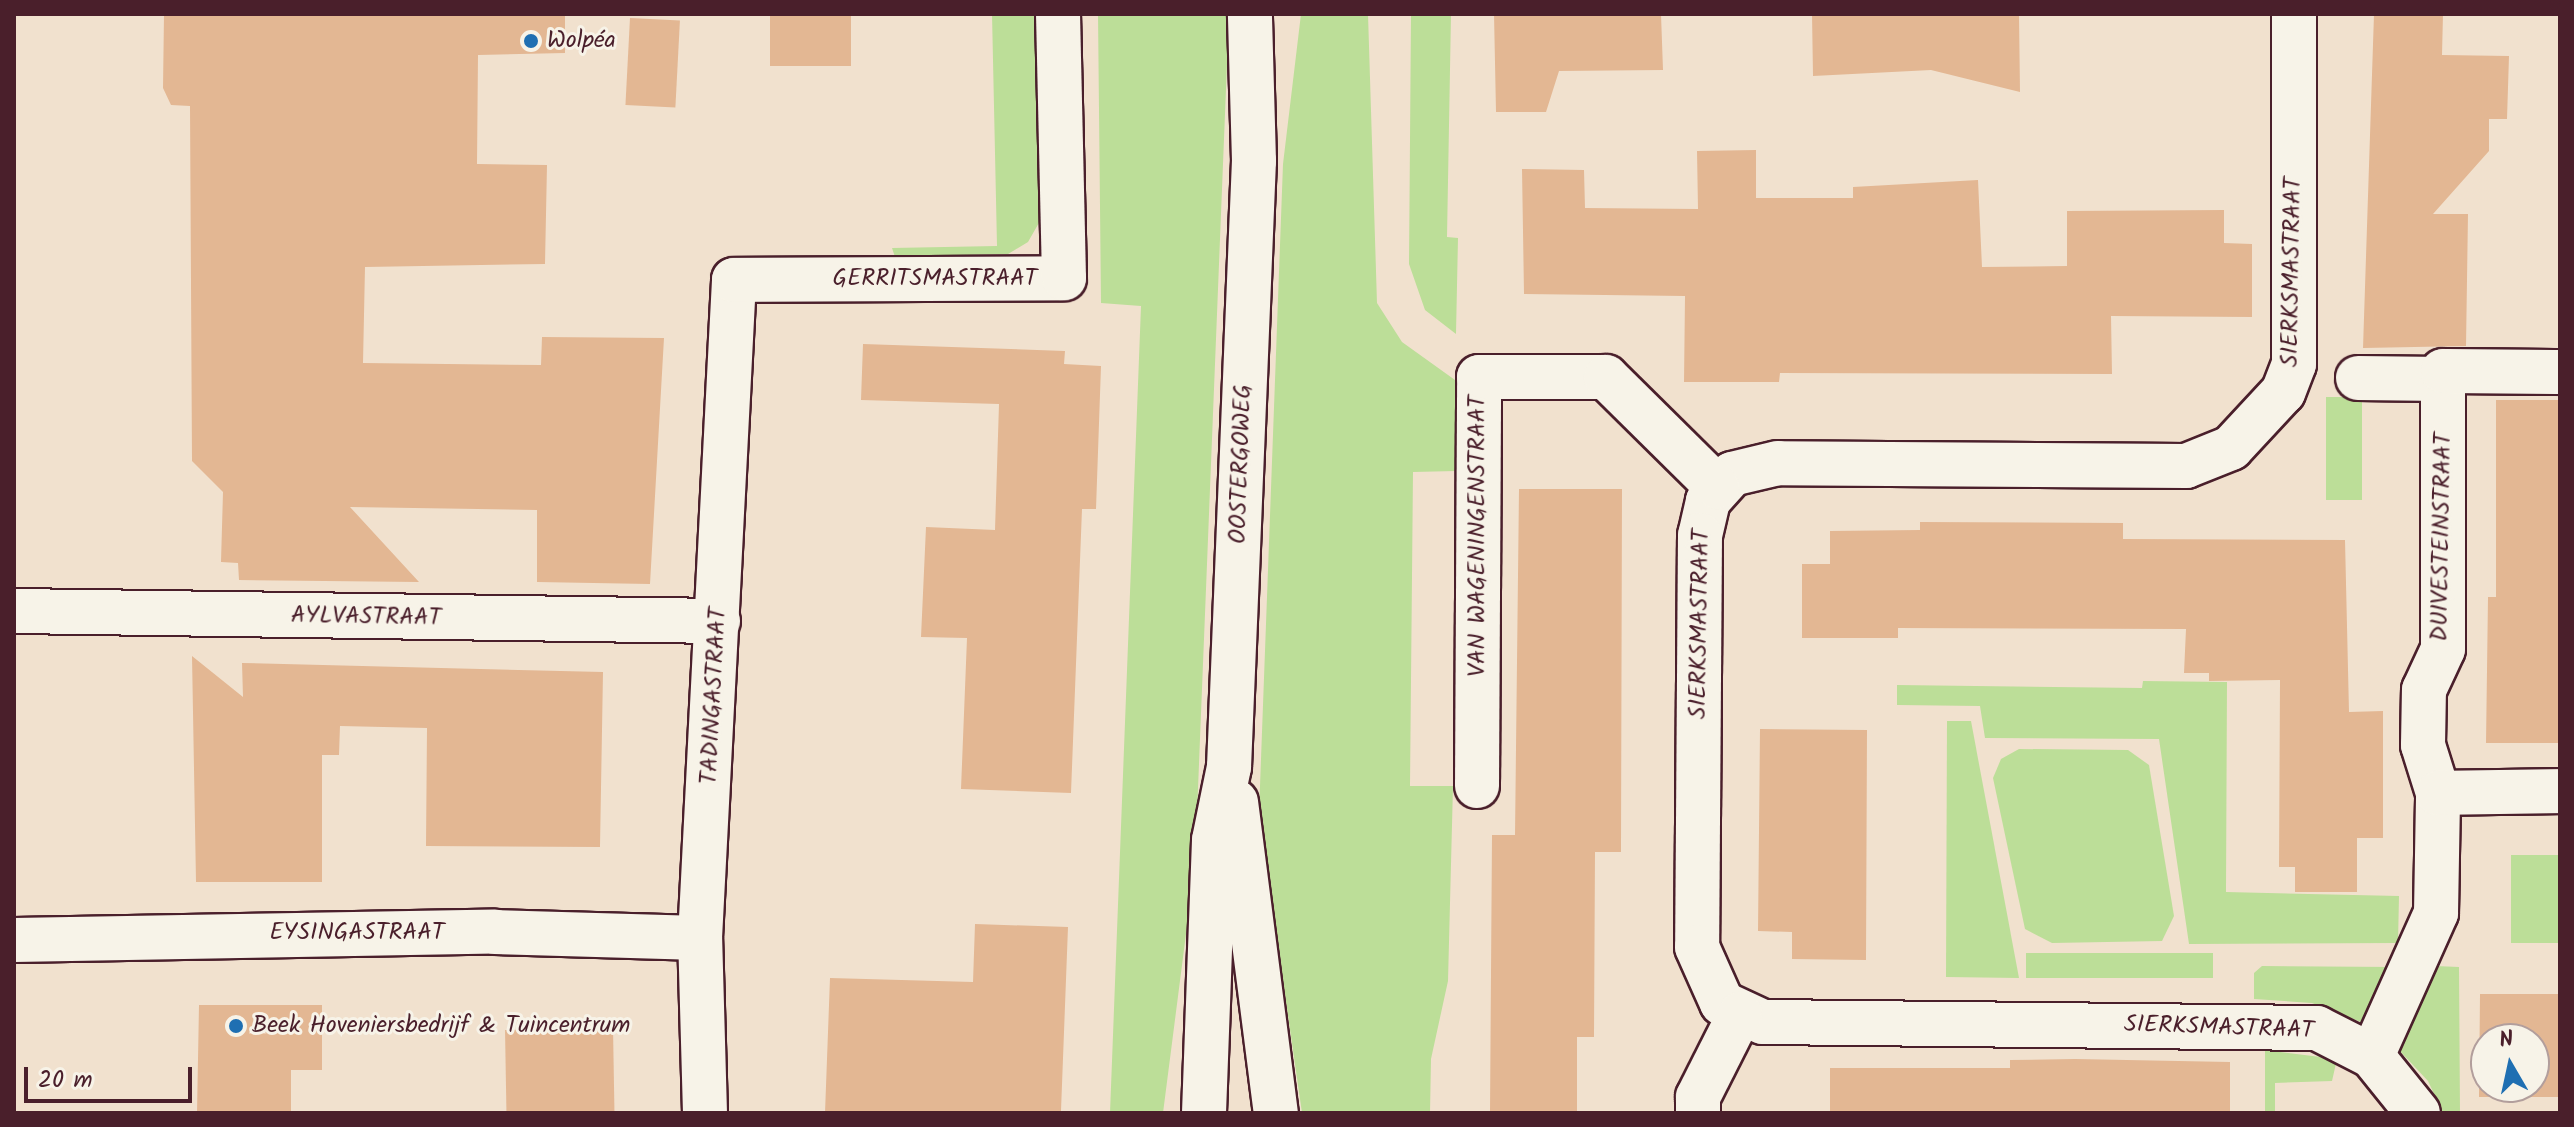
<!DOCTYPE html>
<meta charset="utf-8">
<style>
body{margin:0}
#map{position:relative;width:2574px;height:1127px;overflow:hidden;background:#f1e1ce;font-family:Kalam,sans-serif}
div>[style]{position:absolute}
.green>*{inset:0;background:#bcde98;transform-origin:0 0}
.building>*{inset:0;background:#e3b793;transform-origin:0 0}
.roads{filter:drop-shadow(2px 0 #4a1f2b) drop-shadow(-2px 0 #4a1f2b) drop-shadow(0 2px #4a1f2b) drop-shadow(0 -2px #4a1f2b)}
.minor>*{height:44px;margin:-22px;padding:0 22px;transform-origin:22px;border-radius:22px;background:#f7f3e8}
.secondary>*{height:44px;margin:-22px;padding:0 22px;transform-origin:22px;border-radius:22px;background:#f7f3e8}
.dots>*{width:22px;height:22px;translate:-50% -50%;box-sizing:border-box;border:4px solid #f7f3e8;border-radius:50%}
span{translate:-50% -50%;white-space:nowrap;text-align:center;line-height:1.15;-webkit-text-stroke:6px #f7f3e8;paint-order:stroke}
.poi-label{font-size:24px;color:#4a1f2b}
.left{translate:0 -50%;text-align:left}
.street-label{font-size:24px;color:#4a1f2b}
.frame{position:absolute;inset:0;border:16px solid #4a1f2b;pointer-events:none}
.north{position:absolute;left:2470px;top:1023px;width:80px;height:80px;box-sizing:border-box;background:#f7f3e8;border:2px solid #b29e9c;border-radius:50%;rotate:351deg;font-size:22px;font-weight:700;line-height:32px;text-align:center;color:#4a1f2b}
.north::after{content:'';display:block;margin:auto;width:28px;height:36px;background:#1f6fb2;clip-path:polygon(50% 0,100% 100%,50% 72%,0 100%)}
.scale{position:absolute;left:24px;top:1067px;width:168px;height:36px;box-sizing:border-box;border:4px solid #4a1f2b;border-top:0;padding-left:10px;font-size:24px;line-height:28px;white-space:nowrap;color:#4a1f2b;-webkit-text-stroke:6px #f7f3e8;paint-order:stroke}
</style>
<div id="map">
<div class="green">
<i style="clip-path:polygon(992px 14px,1038px 14px,1040px 221px,1028px 242px,1008px 254px,895px 257px,892px 248px,997px 246px)"></i>
<i style="clip-path:polygon(1098px 14px,1229px 14px,1195px 864px,1163px 1113px,1110px 1113px,1141px 306px,1101px 303px)"></i>
<i style="clip-path:polygon(1301px 14px,1368px 14px,1377px 303px,1402px 342px,1455px 380px,1456px 471px,1413px 472px,1410px 786px,1453px 786px,1448px 981px,1431px 1059px,1430px 1113px,1302px 1113px,1259px 813px,1283px 164px)"></i>
<i style="clip-path:polygon(1411px 14px,1451px 14px,1447px 237px,1458px 238px,1456px 334px,1425px 310px,1409px 264px)"></i>
<i style="left:2326px;top:397px;width:36px;height:103px"></i>
<i style="clip-path:polygon(2143px 681px,2227px 682px,2226px 892px,2399px 896px,2398px 943px,2189px 944px,2159px 739px,1985px 738px,1980px 706px,1897px 705px,1897px 685px,2142px 688px)"></i>
<i style="clip-path:polygon(1947px 721px,1971px 721px,2019px 978px,1946px 977px)"></i>
<i style="clip-path:polygon(2019px 749px,2128px 750px,2149px 765px,2174px 916px,2162px 941px,2052px 943px,2025px 929px,1993px 778px,2001px 759px)"></i>
<i style="left:2560px;top:855px;width:88px;height:49px;rotate:90deg"></i>
<i style="left:2026px;top:953px;width:187px;height:25px"></i>
<i style="clip-path:polygon(2262px 966px,2395px 967px,2366px 1024px,2312px 1003px,2254px 999px,2254px 973px)"></i>
<i style="clip-path:polygon(2435px 966px,2459px 967px,2460px 1113px,2443px 1113px,2428px 1081px,2398px 1049px)"></i>
<i style="clip-path:polygon(2265px 1050px,2337px 1059px,2332px 1081px,2275px 1083px,2275px 1113px,2265px 1113px)"></i>
</div>
<div class="building">
<i style="clip-path:polygon(164px 14px,565px 14px,565px 53px,478px 55px,477px 164px,547px 165px,545px 264px,365px 267px,363px 363px,541px 365px,542px 337px,664px 338px,650px 584px,537px 582px,537px 510px,350px 507px,419px 582px,239px 580px,238px 563px,221px 562px,223px 492px,192px 461px,190px 106px,171px 105px,163px 88px)"></i>
<i style="left:770px;top:14px;width:81px;height:52px"></i>
<i style="clip-path:polygon(1494px 14px,1661px 14px,1663px 70px,1559px 71px,1546px 112px,1496px 112px)"></i>
<i style="clip-path:polygon(1812px 14px,2019px 14px,2020px 92px,1931px 70px,1813px 76px)"></i>
<i style="clip-path:polygon(2374px 14px,2443px 14px,2442px 55px,2509px 56px,2507px 119px,2489px 119px,2489px 151px,2433px 214px,2468px 214px,2466px 346px,2363px 348px)"></i>
<i style="left:630px;top:18px;width:50px;height:87px;rotate:3deg"></i>
<i style="clip-path:polygon(1756px 150px,1756px 198px,1853px 198px,1853px 187px,1978px 180px,1982px 267px,2067px 266px,2067px 211px,2224px 210px,2224px 243px,2252px 244px,2252px 317px,2111px 316px,2112px 374px,1780px 373px,1779px 382px,1684px 382px,1685px 296px,1524px 294px,1522px 169px,1584px 170px,1585px 208px,1698px 209px,1697px 151px)"></i>
<i style="clip-path:polygon(863px 344px,1065px 351px,1064px 364px,1101px 366px,1096px 509px,1082px 509px,1071px 793px,961px 789px,967px 638px,921px 637px,926px 527px,995px 530px,999px 404px,861px 400px)"></i>
<i style="clip-path:polygon(2496px 400px,2560px 400px,2560px 743px,2486px 743px,2488px 597px,2496px 597px)"></i>
<i style="clip-path:polygon(1519px 489px,1622px 489px,1621px 852px,1595px 852px,1594px 1037px,1577px 1037px,1577px 1113px,1490px 1113px,1492px 835px,1515px 835px)"></i>
<i style="clip-path:polygon(1920px 522px,2123px 523px,2123px 539px,2345px 540px,2349px 712px,2383px 711px,2383px 838px,2357px 838px,2357px 892px,2295px 892px,2295px 867px,2279px 867px,2280px 680px,2209px 681px,2209px 673px,2184px 673px,2186px 629px,1898px 628px,1898px 638px,1802px 638px,1802px 564px,1830px 564px,1830px 531px,1920px 530px)"></i>
<i style="clip-path:polygon(192px 656px,243px 697px,242px 663px,603px 672px,600px 847px,426px 846px,427px 728px,340px 726px,339px 755px,322px 755px,322px 882px,196px 882px)"></i>
<i style="clip-path:polygon(1760px 729px,1867px 730px,1866px 960px,1792px 959px,1792px 932px,1758px 931px)"></i>
<i style="clip-path:polygon(975px 924px,1068px 927px,1061px 1111px,825px 1113px,830px 978px,973px 982px)"></i>
<i style="clip-path:polygon(evenodd,2480px 994px,2560px 994px,2560px 1097px,2479px 1097px,2480px 994px,2486px 1039px,2534px 1039px,2534px 1087px,2486px 1087px,2486px 1039px)"></i>
<i style="clip-path:polygon(199px 1005px,322px 1005px,322px 1070px,291px 1070px,291px 1113px,197px 1113px)"></i>
<i style="left:613px;top:1028px;width:85px;height:108px;rotate:89deg"></i>
<i style="clip-path:polygon(2075px 1059px,2230px 1062px,2230px 1113px,1830px 1113px,1830px 1068px,2010px 1068px,2010px 1060px)"></i>
</div>
<div class="roads">
<div class="minor">
<i style="left:2294px;top:14px;width:350px;rotate:90deg"></i>
<i style="left:2294px;top:364px;width:30px;rotate:111deg"></i>
<i style="left:2283px;top:392px;width:76px;rotate:132.9deg"></i>
<i style="left:2231px;top:448px;width:48px;rotate:158.2deg"></i>
<i style="left:2186px;top:466px;width:408px;rotate:-179.6deg"></i>
<i style="left:1778px;top:463px;width:47px;rotate:166.6deg"></i>
<i style="left:1732px;top:474px;width:36px;rotate:132deg"></i>
<i style="left:1708px;top:501px;width:35px;rotate:103deg"></i>
<i style="left:1700px;top:535px;width:412px;rotate:90.4deg"></i>
<i style="left:1697px;top:947px;width:61px;rotate:65.9deg"></i>
<i style="left:1722px;top:1003px;width:45px;rotate:24.9deg"></i>
<i style="left:1763px;top:1022px;width:554px;rotate:0.62deg"></i>
<i style="left:2317px;top:1028px;width:62px;rotate:27deg"></i>
<i style="left:2372px;top:1056px;width:73px;rotate:51.1deg"></i>
<i style="left:2358px;top:378px;width:85px;rotate:0.7deg"></i>
<i style="left:14px;top:611px;width:704px;rotate:0.81deg"></i>
<i style="left:1477px;top:786px;width:409px;rotate:-89.7deg"></i>
<i style="left:1479px;top:377px;width:127px"></i>
<i style="left:1606px;top:377px;width:156px;rotate:44.7deg"></i>
<i style="left:2438px;top:793px;width:50px;rotate:-107.4deg"></i>
<i style="left:2423px;top:745px;width:55px;rotate:-89deg"></i>
<i style="left:2424px;top:690px;width:45px;rotate:-65.1deg"></i>
<i style="left:2443px;top:649px;width:278px;rotate:-90deg"></i>
<i style="left:2443px;top:371px;width:117px;rotate:0.5deg"></i>
<i style="left:14px;top:940px;width:481px;rotate:-1deg"></i>
<i style="left:495px;top:932px;width:205px;rotate:1.7deg"></i>
<i style="left:2372px;top:1056px;width:157px;rotate:-65.9deg"></i>
<i style="left:2436px;top:913px;width:120px;rotate:-89deg"></i>
<i style="left:2438px;top:793px;width:122px;rotate:-0.9deg"></i>
<i style="left:705px;top:1113px;width:175px;rotate:-91.6deg"></i>
<i style="left:700px;top:938px;width:659px;rotate:-87.04deg"></i>
<i style="left:734px;top:280px;width:330px;rotate:-0.3deg"></i>
<i style="left:1064px;top:278px;width:264px;rotate:-91.3deg"></i>
<i style="left:1698px;top:1113px;width:16px;rotate:-90deg"></i>
<i style="left:1698px;top:1097px;width:93px;rotate:-63.2deg"></i>
</div>
<div class="secondary">
<i style="left:1236px;top:802px;width:314px;rotate:82.7deg"></i>
<i style="left:1204px;top:1113px;width:273px;rotate:-87.9deg"></i>
<i style="left:1214px;top:840px;width:75px;rotate:-78.4deg"></i>
<i style="left:1229px;top:767px;width:607px;rotate:-87.64deg"></i>
<i style="left:1254px;top:161px;width:147px;rotate:-91.6deg"></i>
</div>
</div>
<div class="dots">
<i style="left:531px;top:41px;background:#1f6fb2"></i>
<i style="left:236px;top:1026px;background:#1f6fb2"></i>
</div>
<div class="poi-label">
<span class="left" style="left:547px;top:41px">Wolpéa</span>
<span class="left" style="left:252px;top:1026px">Beek Hoveniersbedrijf &amp; Tuincentrum</span>
</div>
<div class="street-label">
<span style="left:2292px;top:272px;rotate:-89deg">SIERKSMASTRAAT</span>
<span style="left:935px;top:279px">GERRITSMASTRAAT</span>
<span style="left:1241px;top:464px;rotate:-88deg">OOSTERGOWEG</span>
<span style="left:1478px;top:536px;rotate:-90deg">VAN WAGENINGENSTRAAT</span>
<span style="left:2442px;top:537px;rotate:-89deg">DUIVESTEINSTRAAT</span>
<span style="left:366px;top:617px;rotate:1deg">AYLVASTRAAT</span>
<span style="left:1700px;top:624px;rotate:-89deg">SIERKSMASTRAAT</span>
<span style="left:714px;top:696px;rotate:-87deg">TADINGASTRAAT</span>
<span style="left:357px;top:933px">EYSINGASTRAAT</span>
<span style="left:2219px;top:1028px;rotate:2deg">SIERKSMASTRAAT</span>
</div>
<div class="frame"></div>
<div class="north">N</div>
<div class="scale">20 m</div>
</div>
